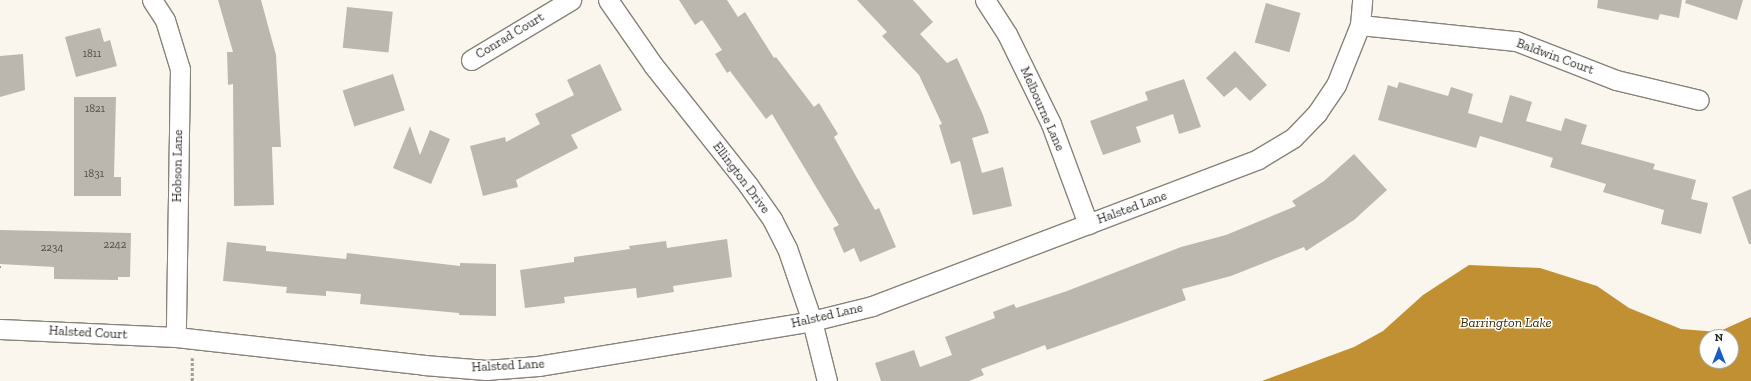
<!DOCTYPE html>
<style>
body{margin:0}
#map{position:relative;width:1751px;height:381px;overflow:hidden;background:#fbf6ed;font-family:"Zilla Slab",serif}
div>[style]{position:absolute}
.water>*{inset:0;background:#c19032}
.building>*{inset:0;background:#bcb7ae;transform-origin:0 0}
.path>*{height:2.5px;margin-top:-1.25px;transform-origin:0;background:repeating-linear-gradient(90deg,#9e9a94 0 3px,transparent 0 5px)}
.roads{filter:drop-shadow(1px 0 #87827a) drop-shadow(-1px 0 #87827a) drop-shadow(0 1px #87827a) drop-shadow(0 -1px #87827a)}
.street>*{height:19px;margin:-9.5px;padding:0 9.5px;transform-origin:9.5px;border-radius:9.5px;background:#fff}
span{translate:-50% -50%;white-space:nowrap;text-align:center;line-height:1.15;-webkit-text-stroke:3px #fff;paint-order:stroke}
.number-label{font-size:11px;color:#524f4a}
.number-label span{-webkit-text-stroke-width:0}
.street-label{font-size:13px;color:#2e2c29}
.water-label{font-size:14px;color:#402c03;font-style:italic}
.north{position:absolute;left:1699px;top:329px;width:40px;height:40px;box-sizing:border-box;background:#fff;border:1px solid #ababa9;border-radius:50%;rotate:0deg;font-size:11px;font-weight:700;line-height:16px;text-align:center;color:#2e2c29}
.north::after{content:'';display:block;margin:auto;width:14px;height:18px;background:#195cc7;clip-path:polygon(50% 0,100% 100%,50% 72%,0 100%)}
</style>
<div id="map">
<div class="water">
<i style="clip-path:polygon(evenodd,1469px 265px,1540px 268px,1597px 286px,1629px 308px,1681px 329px,1718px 332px,1751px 317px,1751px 381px,1262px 381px,1354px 347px,1383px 331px,1423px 295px,1469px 265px,1707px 337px,1731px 337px,1731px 361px,1707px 361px,1707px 337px)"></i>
</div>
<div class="building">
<i style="clip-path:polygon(218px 0,261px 0,276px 55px,281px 147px,272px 147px,274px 205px,234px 206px,233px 84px,228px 85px,227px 52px,233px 52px)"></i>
<i style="clip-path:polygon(679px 0,727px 0,738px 17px,745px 12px,774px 58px,776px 57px,814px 107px,819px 103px,838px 134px,834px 137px,875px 210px,879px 208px,896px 247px,860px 262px,854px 248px,844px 253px,833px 228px,839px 225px,772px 114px,766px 119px,730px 71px,727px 73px,715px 54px,722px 50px,702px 20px,695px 25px)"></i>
<i style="clip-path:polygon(857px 0,913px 0,933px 22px,920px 34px,947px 63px,957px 58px,983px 115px,989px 133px,972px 138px,982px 173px,1003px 167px,1012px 206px,973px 215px,960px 161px,951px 164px,939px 125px,942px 124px,919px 75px,882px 36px,887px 32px)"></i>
<i style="clip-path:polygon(1598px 0,1682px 0,1679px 18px,1660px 14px,1658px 20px,1597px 8px)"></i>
<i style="clip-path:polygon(1686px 0,1743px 0,1737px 20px,1685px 3px)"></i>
<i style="left:1266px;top:3px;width:36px;height:41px;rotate:16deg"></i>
<i style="left:347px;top:7px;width:46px;height:41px;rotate:6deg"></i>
<i style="clip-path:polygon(100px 28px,104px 42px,110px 40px,117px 66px,76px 77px,65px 37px)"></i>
<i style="clip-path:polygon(1235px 51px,1267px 85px,1250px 101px,1236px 87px,1224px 97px,1206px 78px)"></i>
<i style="clip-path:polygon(23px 54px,25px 90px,0 97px,0 56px)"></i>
<i style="clip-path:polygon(600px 64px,622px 110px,571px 135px,578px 148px,516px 180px,518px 187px,483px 196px,470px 146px,505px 137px,506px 142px,540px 124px,535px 114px,574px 95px,567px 80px)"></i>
<i style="left:393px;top:74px;width:38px;height:53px;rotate:72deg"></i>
<i style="clip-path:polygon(1184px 79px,1201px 127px,1179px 134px,1173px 114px,1136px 127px,1141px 142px,1103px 155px,1090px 121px,1148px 100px,1145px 92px)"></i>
<i style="clip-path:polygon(1399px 82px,1448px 96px,1451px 87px,1473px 94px,1468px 113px,1502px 123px,1510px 95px,1532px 102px,1526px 121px,1561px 131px,1565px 118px,1587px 125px,1581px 144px,1655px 164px,1653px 169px,1696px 180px,1691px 199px,1708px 203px,1701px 234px,1661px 224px,1664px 210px,1603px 192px,1606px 184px,1550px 167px,1553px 158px,1480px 136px,1476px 148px,1378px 120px,1388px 85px,1397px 88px)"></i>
<i style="clip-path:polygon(74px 97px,116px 97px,114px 177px,121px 177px,121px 196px,74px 196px)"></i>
<i style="clip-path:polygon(410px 126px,420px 155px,430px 130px,450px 139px,431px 184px,393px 168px)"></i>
<i style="clip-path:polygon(1354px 154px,1387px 190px,1354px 220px,1306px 251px,1304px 247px,1231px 276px,1182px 289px,1186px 300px,1047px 350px,1045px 345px,981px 369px,984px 375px,969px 381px,881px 381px,875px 363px,914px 350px,920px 367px,952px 355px,945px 337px,995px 318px,993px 312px,1014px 304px,1016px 308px,1067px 291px,1181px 247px,1226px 235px,1296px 206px,1292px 201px,1324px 181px)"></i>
<i style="clip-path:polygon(1751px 189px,1751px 244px,1749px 244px,1732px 197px)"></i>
<i style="clip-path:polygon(0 230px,131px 233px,130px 277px,118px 277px,118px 280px,54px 279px,54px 267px,0 264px)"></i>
<i style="clip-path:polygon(727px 239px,732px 277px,673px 286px,674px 292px,637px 298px,636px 288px,564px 297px,565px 303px,525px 308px,520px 270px,574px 262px,574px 257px,630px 249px,629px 246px,666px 241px,667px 248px)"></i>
<i style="clip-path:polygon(227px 242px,266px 246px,266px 251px,346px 259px,347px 253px,460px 266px,460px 263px,496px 264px,496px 316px,459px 315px,459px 313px,360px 304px,361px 294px,326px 291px,326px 296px,286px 293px,287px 287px,223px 281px)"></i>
</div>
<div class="path">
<i style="left:0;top:267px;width:1px"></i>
<i style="left:192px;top:381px;width:23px;rotate:-90deg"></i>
</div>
<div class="roads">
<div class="street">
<i style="left:152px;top:0;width:24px;rotate:57deg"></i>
<i style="left:165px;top:20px;width:51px;rotate:73deg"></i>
<i style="left:180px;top:69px;width:268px;rotate:90.9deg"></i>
<i style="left:608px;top:0;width:79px;rotate:55.3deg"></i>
<i style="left:653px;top:65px;width:153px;rotate:51.6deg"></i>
<i style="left:748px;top:185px;width:42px;rotate:54.8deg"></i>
<i style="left:772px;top:219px;width:33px;rotate:63deg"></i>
<i style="left:787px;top:248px;width:77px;rotate:71.1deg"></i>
<i style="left:812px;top:321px;width:62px;rotate:76deg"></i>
<i style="left:985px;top:0;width:40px;rotate:57.1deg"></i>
<i style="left:1007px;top:34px;width:100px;rotate:63.9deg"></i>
<i style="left:1051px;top:124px;width:107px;rotate:69.7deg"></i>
<i style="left:1360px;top:25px;width:157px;rotate:5.9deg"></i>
<i style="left:1516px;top:41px;width:107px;rotate:21.3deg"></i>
<i style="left:1616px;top:80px;width:85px;rotate:13.5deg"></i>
<i style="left:471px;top:60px;width:117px;rotate:-31deg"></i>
<i style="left:0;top:329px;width:176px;rotate:2.6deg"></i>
<i style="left:176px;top:337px;width:250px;rotate:6.4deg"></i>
<i style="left:424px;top:365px;width:62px;rotate:4.6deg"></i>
<i style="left:486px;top:370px;width:52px;rotate:-4.4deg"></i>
<i style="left:538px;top:366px;width:278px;rotate:-9.3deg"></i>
<i style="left:812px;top:321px;width:62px;rotate:-14deg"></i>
<i style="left:872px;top:306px;width:413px;rotate:-20.8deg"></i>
<i style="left:1258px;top:159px;width:41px;rotate:-31deg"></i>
<i style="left:1293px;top:138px;width:35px;rotate:-46deg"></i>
<i style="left:1317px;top:113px;width:34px;rotate:-56deg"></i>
<i style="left:1336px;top:85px;width:65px;rotate:-68.2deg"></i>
<i style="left:1360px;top:25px;width:25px;rotate:-85deg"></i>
</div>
</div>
<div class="number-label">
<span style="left:92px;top:54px">1811</span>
<span style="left:95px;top:109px">1821</span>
<span style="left:94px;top:174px">1831</span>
<span style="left:115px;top:245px">2242</span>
<span style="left:52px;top:248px">2234</span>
</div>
<div class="street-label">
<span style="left:510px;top:36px;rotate:-31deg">Conrad Court</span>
<span style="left:1555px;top:57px;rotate:20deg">Baldwin Court</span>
<span style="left:1042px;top:109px;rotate:66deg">Melbourne Lane</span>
<span style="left:178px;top:166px;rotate:-89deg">Hobson Lane</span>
<span style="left:741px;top:178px;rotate:53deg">Ellington Drive</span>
<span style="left:1132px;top:208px;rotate:-20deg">Halsted Lane</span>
<span style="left:827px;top:316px;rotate:-13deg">Halsted Lane</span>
<span style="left:88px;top:333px;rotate:3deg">Halsted Court</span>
<span style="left:508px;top:366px;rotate:-3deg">Halsted Lane</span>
</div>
<div class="water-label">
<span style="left:1506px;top:323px">Barrington Lake</span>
</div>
<div class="north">N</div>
</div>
